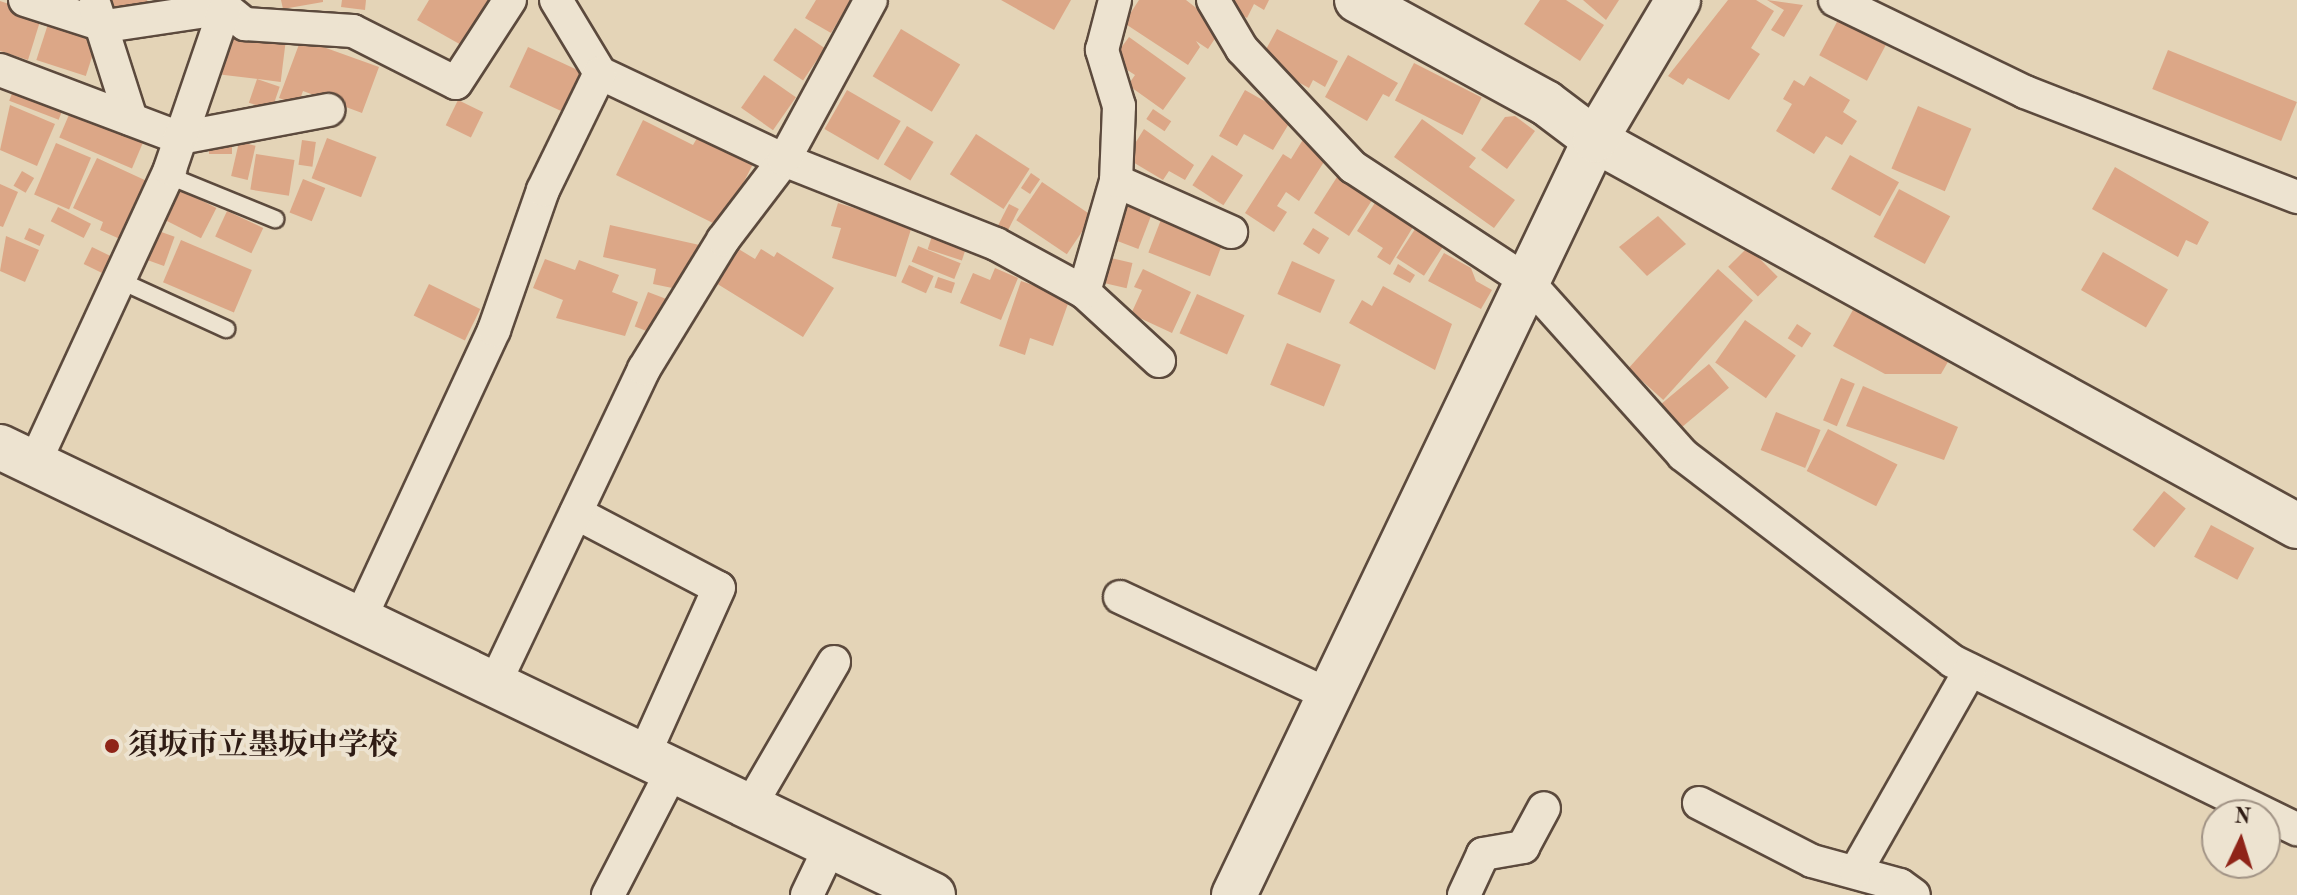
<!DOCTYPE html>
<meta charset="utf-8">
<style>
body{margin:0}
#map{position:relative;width:2297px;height:895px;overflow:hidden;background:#e4d4b7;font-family:"Old Standard TT","Noto Serif JP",serif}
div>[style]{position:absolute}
.building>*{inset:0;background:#dca787;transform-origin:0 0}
.roads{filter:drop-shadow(2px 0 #5c4a3d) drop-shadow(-2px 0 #5c4a3d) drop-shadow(0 2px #5c4a3d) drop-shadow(0 -2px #5c4a3d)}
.lane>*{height:16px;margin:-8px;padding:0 8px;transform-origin:8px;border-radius:8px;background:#ede3d0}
.street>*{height:32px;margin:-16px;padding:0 16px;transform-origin:16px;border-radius:16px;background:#ede3d0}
.secondary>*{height:44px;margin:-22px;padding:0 22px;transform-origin:22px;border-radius:22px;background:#ede3d0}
.dots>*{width:22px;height:22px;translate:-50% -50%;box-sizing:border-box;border:4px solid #ede3d0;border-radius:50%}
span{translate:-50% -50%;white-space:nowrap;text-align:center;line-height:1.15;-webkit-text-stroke:8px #ede3d0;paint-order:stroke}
.poi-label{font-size:30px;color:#2f1c14;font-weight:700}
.left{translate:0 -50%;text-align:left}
.north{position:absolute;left:2201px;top:799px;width:80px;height:80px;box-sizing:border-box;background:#ede3d0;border:2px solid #a19385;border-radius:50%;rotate:4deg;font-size:22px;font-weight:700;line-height:32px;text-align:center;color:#2f1c14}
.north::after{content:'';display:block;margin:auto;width:28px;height:36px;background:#8f2418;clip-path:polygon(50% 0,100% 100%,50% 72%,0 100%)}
</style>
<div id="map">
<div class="building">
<i style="clip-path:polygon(101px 0,147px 0,149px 6px,107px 20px)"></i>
<i style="clip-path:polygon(281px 0,323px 0,323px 2px,283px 9px)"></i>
<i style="clip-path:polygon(342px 0,366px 0,365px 10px,341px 7px)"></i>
<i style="clip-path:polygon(429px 0,488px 0,463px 46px,417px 20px)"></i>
<i style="clip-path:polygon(816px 0,851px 0,831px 33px,805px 18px)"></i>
<i style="clip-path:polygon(1001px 0,1071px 0,1054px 30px)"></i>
<i style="clip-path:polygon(1139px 0,1186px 0,1222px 28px,1208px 49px,1196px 41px,1200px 47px,1188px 65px,1124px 23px)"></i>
<i style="clip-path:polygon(1228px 0,1269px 0,1264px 10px,1254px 4px,1247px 18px,1225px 6px)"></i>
<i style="clip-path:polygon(1540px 0,1566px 0,1604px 25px,1580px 61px,1524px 24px)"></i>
<i style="clip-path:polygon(1583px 0,1619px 0,1606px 20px)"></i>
<i style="clip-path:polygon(1728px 0,1756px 0,1774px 11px,1751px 48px,1760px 54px,1729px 100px,1688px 78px,1683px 85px,1668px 76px)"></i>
<i style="clip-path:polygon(1767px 0,1803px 5px,1784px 37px,1771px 30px,1784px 10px)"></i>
<i style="clip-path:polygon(0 1px,42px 15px,28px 60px,0 51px)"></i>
<i style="left:1838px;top:20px;width:54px;height:40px;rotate:28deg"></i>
<i style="left:49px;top:21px;width:52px;height:41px;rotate:18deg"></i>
<i style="left:795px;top:28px;width:36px;height:39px;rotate:34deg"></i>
<i style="left:901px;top:29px;width:69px;height:55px;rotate:31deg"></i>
<i style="clip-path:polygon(1277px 29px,1338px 61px,1325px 87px,1313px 80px,1309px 88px,1278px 71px,1282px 65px,1263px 55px)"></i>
<i style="left:227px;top:35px;width:59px;height:40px;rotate:7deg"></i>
<i style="clip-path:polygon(1129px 37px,1186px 78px,1163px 110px,1128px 85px,1135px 75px,1112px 60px)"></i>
<i style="clip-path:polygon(301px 39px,379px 67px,362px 113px,303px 91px,298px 105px,279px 98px)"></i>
<i style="left:528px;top:47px;width:63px;height:44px;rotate:25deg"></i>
<i style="left:2168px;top:50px;width:139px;height:42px;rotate:22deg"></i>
<i style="clip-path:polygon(1348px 55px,1398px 83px,1389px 97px,1383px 94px,1367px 121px,1325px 97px)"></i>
<i style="left:1414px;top:63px;width:76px;height:42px;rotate:27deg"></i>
<i style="left:764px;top:75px;width:39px;height:40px;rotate:35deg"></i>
<i style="clip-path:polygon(1810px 76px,1850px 100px,1843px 112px,1857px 121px,1842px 145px,1826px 136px,1814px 154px,1776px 131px,1792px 104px,1783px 99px,1794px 80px,1804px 86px)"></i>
<i style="left:257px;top:79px;width:24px;height:25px;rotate:19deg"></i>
<i style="left:16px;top:83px;width:53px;height:19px;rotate:21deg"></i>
<i style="left:847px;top:90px;width:62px;height:45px;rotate:30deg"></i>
<i style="clip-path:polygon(1245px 90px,1293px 117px,1273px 150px,1244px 134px,1237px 146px,1219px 136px)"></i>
<i style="left:458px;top:100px;width:28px;height:28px;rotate:26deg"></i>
<i style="clip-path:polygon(10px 105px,55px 124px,37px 166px,0 150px)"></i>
<i style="left:1918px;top:106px;width:58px;height:68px;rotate:23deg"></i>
<i style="left:1153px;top:109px;width:22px;height:12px;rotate:34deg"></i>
<i style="left:71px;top:110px;width:79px;height:30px;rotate:23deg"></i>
<i style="clip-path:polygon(1515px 116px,1535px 131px,1507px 169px,1481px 150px,1505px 117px)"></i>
<i style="clip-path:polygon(1422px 119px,1476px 158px,1469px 167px,1515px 200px,1494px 228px,1394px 157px)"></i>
<i style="clip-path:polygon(643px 120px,693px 145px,700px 133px,755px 160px,721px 227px,616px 175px)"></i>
<i style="left:907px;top:126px;width:31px;height:45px;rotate:31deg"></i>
<i style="clip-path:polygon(1144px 129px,1194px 165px,1185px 180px,1169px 171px,1163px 180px,1126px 158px)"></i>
<i style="left:976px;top:134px;width:64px;height:48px;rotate:33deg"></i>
<i style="left:232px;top:138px;width:16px;height:23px;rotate:90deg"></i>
<i style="left:327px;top:138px;width:53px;height:43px;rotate:21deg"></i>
<i style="clip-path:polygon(1304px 138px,1329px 154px,1299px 201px,1286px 192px,1277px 206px,1287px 212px,1274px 232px,1245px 213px,1283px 154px,1291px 159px)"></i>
<i style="left:302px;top:140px;width:14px;height:25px;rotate:8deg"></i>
<i style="left:239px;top:142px;width:17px;height:35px;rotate:13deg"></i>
<i style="left:56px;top:143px;width:38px;height:56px;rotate:23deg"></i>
<i style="left:256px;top:154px;width:39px;height:36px;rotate:9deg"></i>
<i style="left:1212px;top:155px;width:37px;height:36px;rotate:33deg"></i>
<i style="left:1850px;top:155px;width:56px;height:39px;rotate:29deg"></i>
<i style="clip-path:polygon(97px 158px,149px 182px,122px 240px,100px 230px,103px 222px,73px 208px)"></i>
<i style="clip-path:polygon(2115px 167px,2209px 222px,2197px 245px,2186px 240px,2178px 257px,2092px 209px)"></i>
<i style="left:22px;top:171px;width:14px;height:17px;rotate:30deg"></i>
<i style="left:1031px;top:173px;width:11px;height:18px;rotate:34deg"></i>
<i style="clip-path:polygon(1337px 177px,1376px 194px,1349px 236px,1314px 213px)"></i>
<i style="left:303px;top:179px;width:24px;height:36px;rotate:22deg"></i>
<i style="left:1042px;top:182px;width:61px;height:46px;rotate:34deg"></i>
<i style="clip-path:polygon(0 184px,18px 192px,3px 227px,0 226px)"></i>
<i style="left:179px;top:189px;width:42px;height:34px;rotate:27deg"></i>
<i style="left:1899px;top:189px;width:58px;height:54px;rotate:28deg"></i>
<i style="clip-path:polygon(1378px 198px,1416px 222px,1390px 265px,1377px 257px,1383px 248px,1357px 231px)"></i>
<i style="left:1125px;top:200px;width:30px;height:41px;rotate:21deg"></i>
<i style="clip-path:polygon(838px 203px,912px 226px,896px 277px,832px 258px,841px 228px,831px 226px)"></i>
<i style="left:1009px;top:204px;width:11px;height:34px;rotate:27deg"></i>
<i style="left:58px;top:207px;width:37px;height:16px;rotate:27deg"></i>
<i style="left:227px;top:211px;width:40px;height:28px;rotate:25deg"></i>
<i style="clip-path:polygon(1658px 216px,1686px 244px,1647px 276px,1619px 247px)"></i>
<i style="left:1162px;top:217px;width:66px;height:38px;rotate:21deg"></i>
<i style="clip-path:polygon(610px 225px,704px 246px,682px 290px,653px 284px,656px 269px,603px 257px)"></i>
<i style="left:1417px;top:226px;width:33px;height:38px;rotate:33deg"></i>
<i style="left:29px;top:228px;width:17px;height:12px;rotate:24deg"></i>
<i style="left:1313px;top:228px;width:19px;height:19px;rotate:32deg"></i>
<i style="left:153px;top:229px;width:23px;height:31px;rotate:20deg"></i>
<i style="clip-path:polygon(6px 236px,39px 250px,25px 282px,0 271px)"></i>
<i style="left:932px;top:236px;width:36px;height:14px;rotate:18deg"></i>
<i style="left:181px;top:240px;width:77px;height:46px;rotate:23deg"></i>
<i style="clip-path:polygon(732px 245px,755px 259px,761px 249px,774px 257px,777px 252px,834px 288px,803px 337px,711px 280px)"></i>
<i style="left:918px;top:246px;width:46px;height:17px;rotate:22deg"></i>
<i style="left:92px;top:247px;width:25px;height:19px;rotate:26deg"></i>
<i style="left:1748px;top:247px;width:42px;height:28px;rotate:45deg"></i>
<i style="left:2103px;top:252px;width:75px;height:44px;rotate:30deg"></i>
<i style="clip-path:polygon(1444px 253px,1471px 268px,1476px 281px,1492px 290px,1481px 309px,1428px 281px)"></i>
<i style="left:1111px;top:258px;width:22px;height:26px;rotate:13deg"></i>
<i style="clip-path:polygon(545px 259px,575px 270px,579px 260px,619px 275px,612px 292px,638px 302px,625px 336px,556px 318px,563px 300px,533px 288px)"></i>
<i style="left:1292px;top:261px;width:47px;height:36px;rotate:24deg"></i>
<i style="clip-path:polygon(1398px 264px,1415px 275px,1410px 283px,1393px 274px)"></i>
<i style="left:909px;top:265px;width:27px;height:19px;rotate:24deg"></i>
<i style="clip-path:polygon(995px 268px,1018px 278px,1001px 320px,960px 303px,973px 273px,990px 280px)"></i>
<i style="clip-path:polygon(1143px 269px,1191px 292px,1172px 333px,1131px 314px,1142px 290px,1134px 287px)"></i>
<i style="left:1718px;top:269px;width:47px;height:134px;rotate:42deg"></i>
<i style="left:938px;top:277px;width:18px;height:11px;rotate:19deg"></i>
<i style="clip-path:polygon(1021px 281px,1070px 298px,1053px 346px,1030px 338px,1025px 355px,999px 346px)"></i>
<i style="left:429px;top:284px;width:57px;height:35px;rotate:26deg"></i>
<i style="clip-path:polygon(1383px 286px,1452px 324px,1435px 370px,1349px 323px,1362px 300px,1372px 306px)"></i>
<i style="left:648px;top:292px;width:26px;height:37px;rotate:21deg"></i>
<i style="left:1197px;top:294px;width:52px;height:43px;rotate:24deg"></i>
<i style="clip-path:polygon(1854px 308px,1949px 360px,1941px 374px,1885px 374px,1833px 346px)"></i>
<i style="left:1745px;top:320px;width:62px;height:52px;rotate:35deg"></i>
<i style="left:1797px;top:324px;width:17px;height:17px;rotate:33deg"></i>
<i style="left:1287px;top:343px;width:58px;height:45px;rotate:22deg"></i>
<i style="left:1709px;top:364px;width:31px;height:62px;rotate:50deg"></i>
<i style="left:1841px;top:378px;width:15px;height:46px;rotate:23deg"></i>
<i style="clip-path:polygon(1863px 386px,1958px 427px,1944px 460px,1846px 426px)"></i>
<i style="left:1776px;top:412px;width:48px;height:41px;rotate:22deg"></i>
<i style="left:1828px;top:429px;width:78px;height:47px;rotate:27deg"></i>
<i style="left:2164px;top:491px;width:28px;height:50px;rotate:39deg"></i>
<i style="left:2211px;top:525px;width:49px;height:36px;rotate:28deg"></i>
</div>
<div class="roads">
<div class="lane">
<i style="left:167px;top:175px;width:117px;rotate:22.2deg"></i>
<i style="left:119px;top:280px;width:118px;rotate:24.6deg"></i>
</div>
<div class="street">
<i style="left:25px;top:0;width:85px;rotate:17.8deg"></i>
<i style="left:106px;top:26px;width:120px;rotate:-8.6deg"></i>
<i style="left:225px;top:8px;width:26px;rotate:39deg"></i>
<i style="left:245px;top:24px;width:108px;rotate:3.7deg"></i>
<i style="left:353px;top:31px;width:115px;rotate:26.8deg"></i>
<i style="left:456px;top:83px;width:99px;rotate:-57deg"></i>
<i style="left:556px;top:0;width:85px;rotate:58.9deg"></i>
<i style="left:600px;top:73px;width:204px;rotate:25.3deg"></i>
<i style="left:784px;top:160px;width:228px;rotate:21.6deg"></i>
<i style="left:996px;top:244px;width:100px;rotate:28.6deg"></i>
<i style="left:1084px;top:292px;width:102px;rotate:42.6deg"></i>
<i style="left:1213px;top:0;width:57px;rotate:59.4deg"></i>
<i style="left:1242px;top:49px;width:162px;rotate:46.8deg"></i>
<i style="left:1353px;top:167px;width:209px;rotate:33.3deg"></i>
<i style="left:1528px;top:282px;width:232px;rotate:48.1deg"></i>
<i style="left:1683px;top:455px;width:339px;rotate:37.4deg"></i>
<i style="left:1952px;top:661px;width:384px;rotate:26deg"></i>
<i style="left:1835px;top:0;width:211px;rotate:25.8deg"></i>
<i style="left:2025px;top:92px;width:292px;rotate:21.1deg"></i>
<i style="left:95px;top:6px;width:119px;rotate:72.3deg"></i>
<i style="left:0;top:70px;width:192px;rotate:20.7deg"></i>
<i style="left:180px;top:138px;width:151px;rotate:-10.7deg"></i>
<i style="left:1116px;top:181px;width:126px;rotate:23.9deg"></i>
<i style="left:1084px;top:292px;width:116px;rotate:-73.9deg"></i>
<i style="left:1116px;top:181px;width:75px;rotate:-87.7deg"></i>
<i style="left:1119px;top:106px;width:59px;rotate:-106.9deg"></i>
<i style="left:1102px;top:50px;width:52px;rotate:-75.4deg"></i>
<i style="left:34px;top:464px;width:325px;rotate:-65.2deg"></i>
<i style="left:170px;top:169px;width:170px;rotate:-71.1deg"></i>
<i style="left:576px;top:513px;width:161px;rotate:27.7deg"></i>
<i style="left:719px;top:588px;width:185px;rotate:114.2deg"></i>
<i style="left:1120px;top:597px;width:233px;rotate:25.1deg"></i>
<i style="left:359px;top:621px;width:321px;rotate:-65.1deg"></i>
<i style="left:494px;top:330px;width:148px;rotate:-70.7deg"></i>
<i style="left:543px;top:190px;width:130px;rotate:-64deg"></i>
<i style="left:494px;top:685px;width:350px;rotate:-64.6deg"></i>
<i style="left:644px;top:369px;width:151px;rotate:-58.5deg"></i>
<i style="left:723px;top:240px;width:101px;rotate:-52.7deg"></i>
<i style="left:784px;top:160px;width:182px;rotate:-61.5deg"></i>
<i style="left:1699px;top:803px;width:127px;rotate:27.2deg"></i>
<i style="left:1812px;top:861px;width:91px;rotate:15.3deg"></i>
<i style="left:1900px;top:885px;width:17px;rotate:36deg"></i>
<i style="left:749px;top:808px;width:169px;rotate:-59.8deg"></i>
<i style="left:1856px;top:871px;width:231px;rotate:-60.4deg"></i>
<i style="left:608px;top:895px;width:140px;rotate:-62.7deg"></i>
<i style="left:807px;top:895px;width:53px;rotate:-64.4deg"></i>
<i style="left:1464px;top:895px;width:45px;rotate:-65.1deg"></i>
<i style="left:1483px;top:854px;width:41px;rotate:-9.9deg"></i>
<i style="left:1523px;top:847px;width:44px;rotate:-61.7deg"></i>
</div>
<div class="secondary">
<i style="left:1357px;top:0;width:215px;rotate:28.6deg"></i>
<i style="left:1546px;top:103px;width:61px;rotate:37.1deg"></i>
<i style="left:1595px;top:140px;width:801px;rotate:28.8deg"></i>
<i style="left:0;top:447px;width:1035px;rotate:25.65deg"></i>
<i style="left:1234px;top:895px;width:837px;rotate:-64.45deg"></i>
<i style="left:1595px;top:140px;width:163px;rotate:-59.3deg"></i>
</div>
</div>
<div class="dots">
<i style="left:112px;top:746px;background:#8f2418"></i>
</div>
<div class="poi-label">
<span class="left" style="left:128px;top:746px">須坂市立墨坂中学校</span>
</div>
<div class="north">N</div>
</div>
